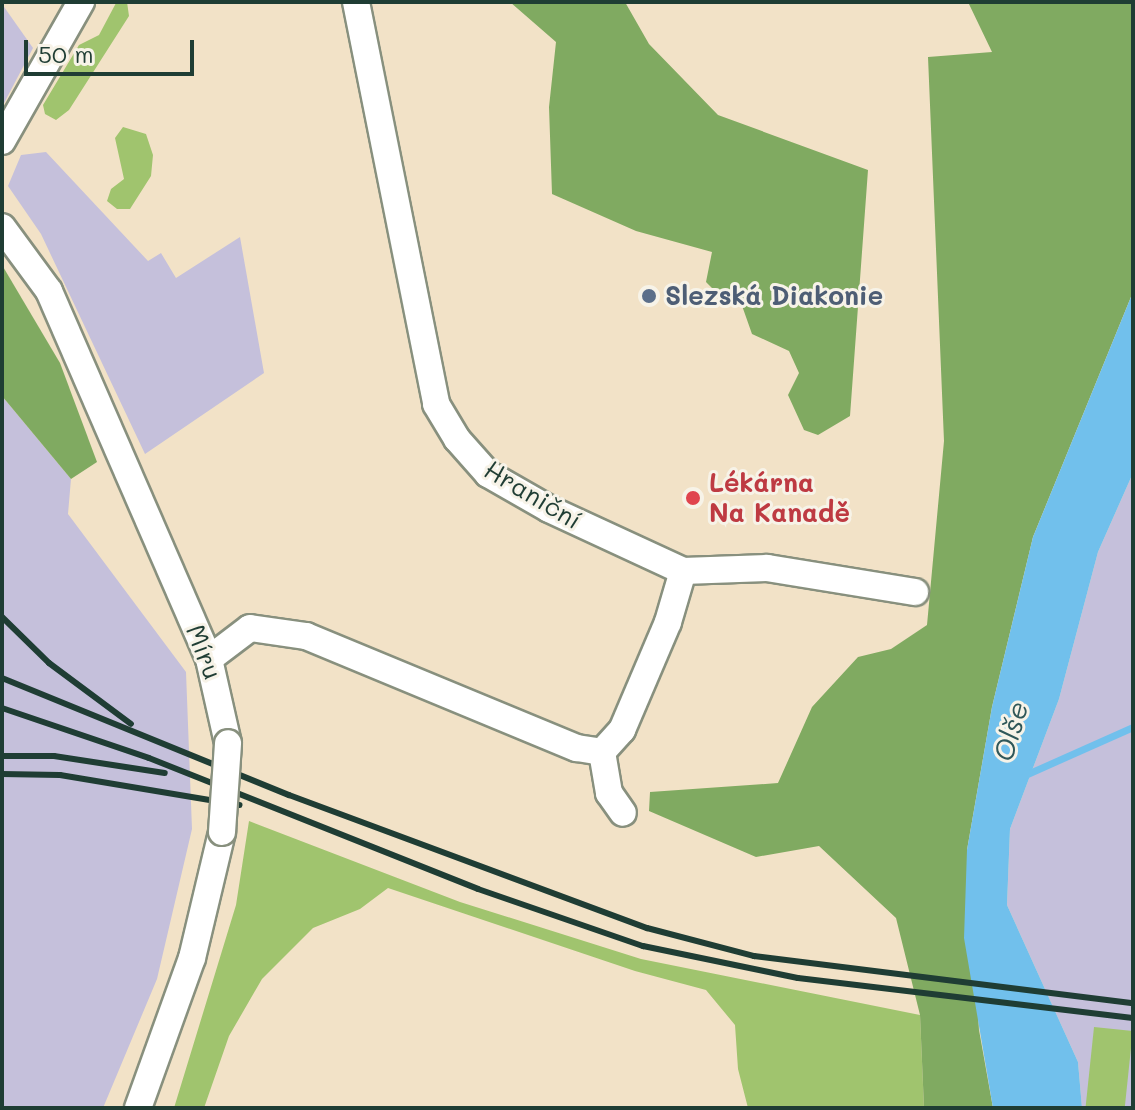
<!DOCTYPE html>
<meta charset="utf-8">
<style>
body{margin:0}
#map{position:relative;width:1135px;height:1110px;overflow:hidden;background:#f2e2c7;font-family:Mali,sans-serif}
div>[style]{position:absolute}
.industrial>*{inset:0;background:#c5c0db}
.green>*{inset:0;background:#a0c46e;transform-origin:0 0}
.forest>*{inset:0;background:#80aa61}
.water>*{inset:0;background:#71c0ec}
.stream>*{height:7px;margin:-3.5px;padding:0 3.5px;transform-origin:3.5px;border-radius:3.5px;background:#71c0ec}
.roads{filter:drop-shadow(2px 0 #88907e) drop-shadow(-2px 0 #88907e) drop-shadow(0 2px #88907e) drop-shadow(0 -2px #88907e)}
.street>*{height:26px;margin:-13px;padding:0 13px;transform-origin:13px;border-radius:13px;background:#fff}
.rail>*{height:6px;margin:-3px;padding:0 3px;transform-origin:3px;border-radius:3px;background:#1f3d34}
.bridges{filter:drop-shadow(2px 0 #88907e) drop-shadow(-2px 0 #88907e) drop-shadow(0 2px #88907e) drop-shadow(0 -2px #88907e)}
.street-bridge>*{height:26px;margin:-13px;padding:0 13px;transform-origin:13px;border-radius:13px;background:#fff}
.dots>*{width:22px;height:22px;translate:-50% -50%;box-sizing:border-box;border:4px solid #f7f3e8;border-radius:50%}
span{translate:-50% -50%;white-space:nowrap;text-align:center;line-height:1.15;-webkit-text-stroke:6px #f7f3e8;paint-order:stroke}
.service-label{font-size:26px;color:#4e5e75;font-weight:700}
.left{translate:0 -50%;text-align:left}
.health-label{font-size:26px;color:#be3a42;font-weight:700}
.street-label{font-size:26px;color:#1f3d34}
.water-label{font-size:28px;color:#2f5759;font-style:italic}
.frame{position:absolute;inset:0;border:4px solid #1f3d34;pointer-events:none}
.scale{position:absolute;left:24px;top:40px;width:170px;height:36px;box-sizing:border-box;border:4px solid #1f3d34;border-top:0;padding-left:10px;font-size:24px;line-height:28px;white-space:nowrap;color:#1f3d34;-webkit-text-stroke:6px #f7f3e8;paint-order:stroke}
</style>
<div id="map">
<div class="industrial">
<i style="clip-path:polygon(2px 4px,33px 48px,2px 107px)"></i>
<i style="clip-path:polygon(46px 152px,148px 261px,161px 253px,176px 278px,240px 237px,264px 373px,145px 454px,41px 234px,8px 186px,21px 155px)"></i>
<i style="clip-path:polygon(2px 396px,71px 479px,68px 514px,186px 672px,192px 829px,157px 979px,103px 1108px,2px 1108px)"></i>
<i style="clip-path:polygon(1133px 473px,1133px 1108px,1082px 1108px,1078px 1062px,1007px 905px,1010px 829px,1059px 699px,1098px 552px)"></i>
</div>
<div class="green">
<i style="clip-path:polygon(127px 2px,129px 16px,69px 110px,56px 120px,45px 114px,43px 105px,79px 45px,99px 35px,116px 3px)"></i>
<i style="clip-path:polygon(123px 127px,146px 134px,153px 155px,151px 176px,130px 209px,117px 209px,107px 201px,111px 189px,124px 179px,115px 138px)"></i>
<i style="clip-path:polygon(249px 821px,460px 902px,641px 959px,920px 1015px,924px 1108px,748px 1108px,738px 1069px,735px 1025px,706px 990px,635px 971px,388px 888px,360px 909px,313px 928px,262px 979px,229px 1036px,204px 1108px,174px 1108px,236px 905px)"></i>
<i style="left:1094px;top:1027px;width:39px;height:81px;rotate:6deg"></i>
</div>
<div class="forest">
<i style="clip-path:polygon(510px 2px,625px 2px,649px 44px,718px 115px,868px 170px,850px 416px,818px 435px,804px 430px,788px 395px,799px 373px,789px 351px,752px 334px,740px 300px,719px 295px,706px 282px,712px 252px,636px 231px,552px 194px,549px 107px,556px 42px)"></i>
<i style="clip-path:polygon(968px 2px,1133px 2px,1133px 292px,1033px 537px,992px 707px,967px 850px,979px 1030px,993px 1108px,924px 1108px,920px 1015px,896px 918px,819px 846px,756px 857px,649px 811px,650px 792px,778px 783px,812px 707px,858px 657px,891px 649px,927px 625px,944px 441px,928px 57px,992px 52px)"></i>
<i style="clip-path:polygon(2px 265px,60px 363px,97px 462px,71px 479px,2px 396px)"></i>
</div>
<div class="water">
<i style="clip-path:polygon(1133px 292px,1133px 473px,1098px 552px,1059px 699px,1010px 829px,1007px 905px,1078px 1062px,1082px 1108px,993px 1108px,964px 938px,967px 850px,992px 707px,1033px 537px)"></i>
</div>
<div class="stream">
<i style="left:1025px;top:775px;width:118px;rotate:-24deg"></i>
</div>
<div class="roads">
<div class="street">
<i style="left:356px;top:2px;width:410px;rotate:78.7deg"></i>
<i style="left:436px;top:404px;width:41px;rotate:59deg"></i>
<i style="left:457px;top:439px;width:47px;rotate:48.5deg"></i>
<i style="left:488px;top:474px;width:70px;rotate:29.8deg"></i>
<i style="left:549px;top:509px;width:148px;rotate:24.8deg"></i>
<i style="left:683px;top:571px;width:84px;rotate:-2deg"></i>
<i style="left:767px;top:568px;width:150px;rotate:9.2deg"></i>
<i style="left:2px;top:141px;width:160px;rotate:-60.4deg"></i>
<i style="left:2px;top:227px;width:79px;rotate:53.7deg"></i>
<i style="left:49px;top:291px;width:401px;rotate:66.5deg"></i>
<i style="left:209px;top:659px;width:86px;rotate:77.3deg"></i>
<i style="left:209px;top:659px;width:51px;rotate:-37.1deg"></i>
<i style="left:250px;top:628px;width:57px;rotate:8.1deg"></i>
<i style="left:306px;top:636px;width:293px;rotate:22.5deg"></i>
<i style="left:577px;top:748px;width:25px;rotate:9deg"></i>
<i style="left:602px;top:752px;width:30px;rotate:-48deg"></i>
<i style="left:622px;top:730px;width:117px;rotate:-66.9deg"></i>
<i style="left:668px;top:622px;width:53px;rotate:-73.6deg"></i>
<i style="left:602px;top:752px;width:42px;rotate:80.3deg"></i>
<i style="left:609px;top:793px;width:24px;rotate:55deg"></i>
<i style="left:138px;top:1108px;width:159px;rotate:-70.2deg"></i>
<i style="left:192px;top:958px;width:130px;rotate:-76.6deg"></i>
</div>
</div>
<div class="rail">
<i style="left:2px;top:617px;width:66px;rotate:44.4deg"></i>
<i style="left:49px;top:663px;width:102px;rotate:36.6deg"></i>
<i style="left:2px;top:678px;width:310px;rotate:22.2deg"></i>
<i style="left:289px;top:795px;width:382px;rotate:20.4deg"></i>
<i style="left:647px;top:928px;width:111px;rotate:14.7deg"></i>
<i style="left:754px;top:956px;width:382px;rotate:7.1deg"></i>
<i style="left:2px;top:708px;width:155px;rotate:18.8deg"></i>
<i style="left:149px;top:758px;width:354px;rotate:21.7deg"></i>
<i style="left:478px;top:889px;width:175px;rotate:19.1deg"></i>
<i style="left:643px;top:946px;width:158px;rotate:11.7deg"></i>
<i style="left:798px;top:978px;width:337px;rotate:6.8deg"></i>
<i style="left:2px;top:756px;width:52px"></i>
<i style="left:54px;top:756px;width:112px;rotate:8.7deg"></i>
<i style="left:2px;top:774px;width:58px;rotate:1deg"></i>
<i style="left:60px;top:775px;width:182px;rotate:9.5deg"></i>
</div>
<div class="bridges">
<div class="street-bridge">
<i style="left:222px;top:832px;width:89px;rotate:-86.1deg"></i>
</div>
</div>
<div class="dots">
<i style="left:649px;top:296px;background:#5c6f8a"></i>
<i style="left:693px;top:498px;background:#e0444e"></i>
</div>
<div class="service-label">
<span class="left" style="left:665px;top:296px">Slezská Diakonie</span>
</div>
<div class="health-label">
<span class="left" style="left:709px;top:498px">Lékárna<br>Na Kanadě</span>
</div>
<div class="street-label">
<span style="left:533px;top:495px;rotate:31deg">Hraniční</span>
<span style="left:204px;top:652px;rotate:69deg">Míru</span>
</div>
<div class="water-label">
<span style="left:1010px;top:731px;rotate:-74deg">Olše</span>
</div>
<div class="frame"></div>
<div class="scale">50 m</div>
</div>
